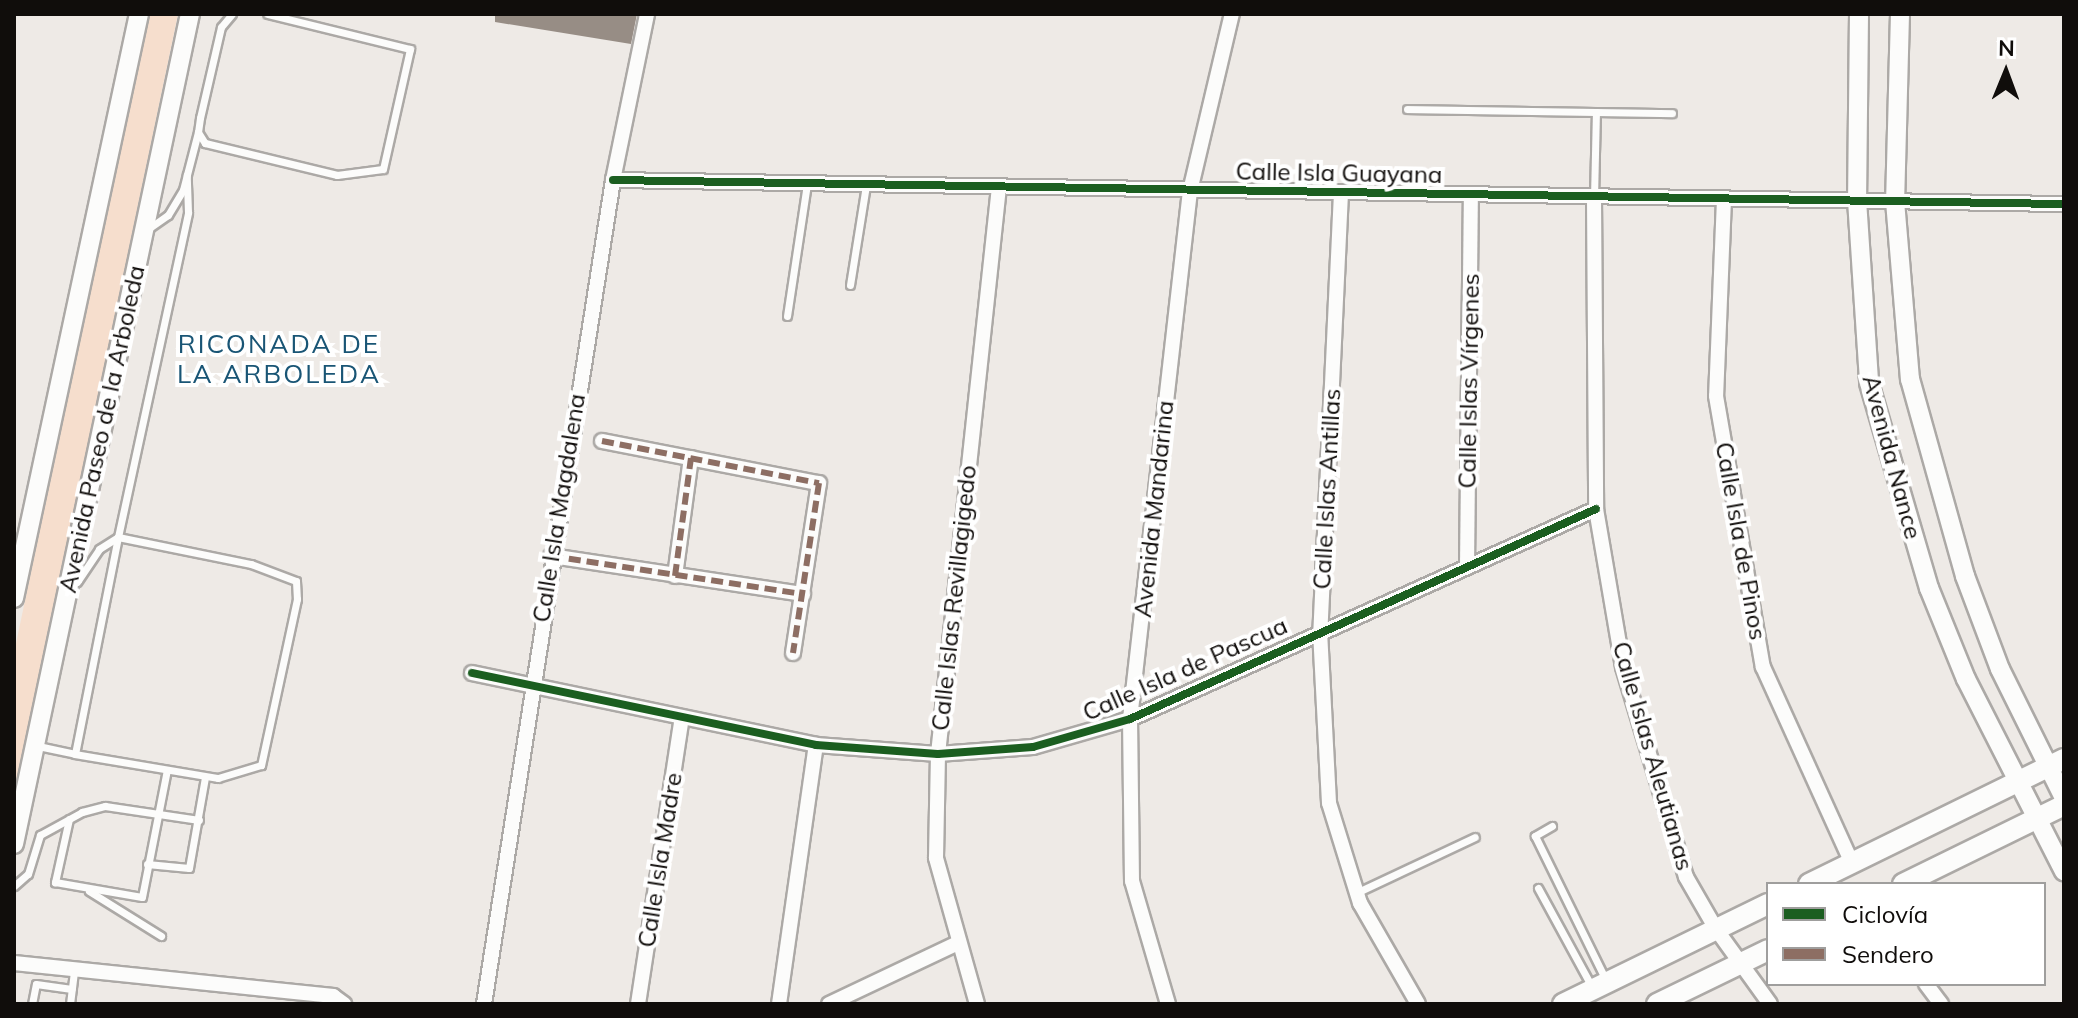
<!DOCTYPE html>
<meta charset="utf-8">
<style>
body{margin:0}
#map{position:relative;width:2078px;height:1018px;overflow:hidden;background:#eeeae6;font-family:Mulish,sans-serif}
div>[style]{position:absolute}
.green>*{inset:0;background:#f6decd}
.building>*{inset:0;background:#978d85}
.roads{filter:drop-shadow(2px 0 #aca9a6) drop-shadow(-2px 0 #aca9a6) drop-shadow(0 2px #aca9a6) drop-shadow(0 -2px #aca9a6)}
.service>*{height:7px;margin:-3.5px;padding:0 3.5px;transform-origin:3.5px;border-radius:3.5px;background:#fcfcfb}
.minor>*{height:14px;margin:-7px;padding:0 7px;transform-origin:7px;border-radius:7px;background:#fcfcfb}
.tertiary>*{height:18px;margin:-9px;padding:0 9px;transform-origin:9px;border-radius:9px;background:#fcfcfb}
.secondary>*{height:20px;margin:-10px;padding:0 10px;transform-origin:10px;border-radius:10px;background:#fcfcfb}
.quiet>*{height:6px;margin-top:-3px;transform-origin:0;background:repeating-linear-gradient(90deg,#8d6e63 0 12px,transparent 0 18px)}
.cycleway>*{height:8px;margin:-4px;padding:0 4px;transform-origin:4px;border-radius:4px;background:#1b5e20}
span{translate:-50% -50%;white-space:nowrap;text-align:center;line-height:1.15;-webkit-text-stroke:8px #fff;paint-order:stroke}
.street-label{font-size:24px;color:#100d0b}
.neighbourhood-label{font-size:26px;color:#195575;letter-spacing:2px}
.frame{position:absolute;inset:0;border:16px solid #100d0b;pointer-events:none}
.legend{position:absolute;left:1766px;top:882px;width:280px;height:104px;box-sizing:border-box;background:#fff;border:2px solid #9f9e9d;margin:0;padding:10px 14px;list-style:none;font-size:24px;color:#100d0b}
.legend li{display:flex;align-items:center;gap:16px;height:40px}
.legend b{width:40px;border:2px solid #9f9e9d}
.north{position:absolute;left:1966px;top:32px;width:80px;height:80px;-webkit-text-stroke:6px #fff;paint-order:stroke;rotate:1deg;font-size:22px;font-weight:700;line-height:32px;text-align:center;color:#100d0b}
.north::after{content:'';display:block;margin:auto;width:28px;height:36px;background:#100d0b;clip-path:polygon(50% 0,100% 100%,50% 72%,0 100%)}
</style>
<div id="map">
<div class="green">
<i style="clip-path:polygon(148px 14px,178px 14px,14px 798px,14px 653px)"></i>
</div>
<div class="building">
<i style="clip-path:polygon(495px 14px,637px 14px,631px 44px,495px 22px)"></i>
</div>
<div class="roads">
<div class="service">
<i style="left:232px;top:14px;width:17px;rotate:130deg"></i>
<i style="left:221px;top:27px;width:93px;rotate:103deg"></i>
<i style="left:200px;top:118px;width:14px;rotate:98deg"></i>
<i style="left:198px;top:132px;width:13px;rotate:58deg"></i>
<i style="left:205px;top:143px;width:136px;rotate:13.6deg"></i>
<i style="left:337px;top:175px;width:46px;rotate:-7.4deg"></i>
<i style="left:383px;top:169px;width:123px;rotate:-77.3deg"></i>
<i style="left:410px;top:49px;width:147px;rotate:-166.2deg"></i>
<i style="left:1407px;top:109px;width:265px;rotate:0.9deg"></i>
<i style="left:1594px;top:198px;width:86px;rotate:-88.7deg"></i>
<i style="left:148px;top:229px;width:24px;rotate:-35deg"></i>
<i style="left:168px;top:215px;width:29px;rotate:-59deg"></i>
<i style="left:183px;top:190px;width:60px;rotate:-75.5deg"></i>
<i style="left:850px;top:285px;width:101px;rotate:-80.9deg"></i>
<i style="left:787px;top:316px;width:134px;rotate:-81.4deg"></i>
<i style="left:77px;top:582px;width:40px;rotate:-56deg"></i>
<i style="left:99px;top:549px;width:22px;rotate:-32deg"></i>
<i style="left:118px;top:537px;width:136px;rotate:11.5deg"></i>
<i style="left:251px;top:564px;width:48px;rotate:20.7deg"></i>
<i style="left:296px;top:581px;width:18px;rotate:87deg"></i>
<i style="left:297px;top:599px;width:170px;rotate:102.2deg"></i>
<i style="left:261px;top:765px;width:45px;rotate:163.2deg"></i>
<i style="left:218px;top:778px;width:145px;rotate:-170.5deg"></i>
<i style="left:75px;top:754px;width:221px;rotate:-78.8deg"></i>
<i style="left:118px;top:537px;width:332px;rotate:-77.8deg"></i>
<i style="left:188px;top:212px;width:37px;rotate:-92deg"></i>
<i style="left:38px;top:746px;width:38px;rotate:12deg"></i>
<i style="left:69px;top:819px;width:65px;rotate:102.5deg"></i>
<i style="left:55px;top:882px;width:88px;rotate:9.8deg"></i>
<i style="left:142px;top:897px;width:129px;rotate:-78.9deg"></i>
<i style="left:1552px;top:826px;width:20px;rotate:150deg"></i>
<i style="left:1535px;top:836px;width:161px;rotate:63.8deg"></i>
<i style="left:147px;top:864px;width:42px;rotate:5.4deg"></i>
<i style="left:189px;top:868px;width:92px;rotate:-80deg"></i>
<i style="left:14px;top:886px;width:18px;rotate:-41deg"></i>
<i style="left:28px;top:874px;width:41px;rotate:-72.9deg"></i>
<i style="left:40px;top:835px;width:48px;rotate:-28.7deg"></i>
<i style="left:82px;top:812px;width:24px;rotate:-15deg"></i>
<i style="left:105px;top:806px;width:95px;rotate:8.5deg"></i>
<i style="left:1538px;top:888px;width:113px;rotate:61.4deg"></i>
<i style="left:89px;top:891px;width:85px;rotate:32deg"></i>
<i style="left:1358px;top:892px;width:129px;rotate:-25.2deg"></i>
<i style="left:32px;top:1004px;width:20px;rotate:-79deg"></i>
<i style="left:36px;top:984px;width:36px;rotate:8deg"></i>
<i style="left:70px;top:1004px;width:32px;rotate:-83deg"></i>
</div>
<div class="minor">
<i style="left:613px;top:180px;width:1451px;rotate:0.95deg"></i>
<i style="left:1341px;top:193px;width:439px;rotate:92.7deg"></i>
<i style="left:1320px;top:631px;width:172px;rotate:87deg"></i>
<i style="left:1329px;top:803px;width:105px;rotate:72.8deg"></i>
<i style="left:1360px;top:903px;width:116px;rotate:60.1deg"></i>
<i style="left:1594px;top:198px;width:311px;rotate:89.6deg"></i>
<i style="left:1596px;top:509px;width:160px;rotate:80.3deg"></i>
<i style="left:1623px;top:667px;width:219px;rotate:73.3deg"></i>
<i style="left:1686px;top:877px;width:60px;rotate:60deg"></i>
<i style="left:1716px;top:929px;width:92px;rotate:54.2deg"></i>
<i style="left:1724px;top:199px;width:197px;rotate:92.3deg"></i>
<i style="left:1716px;top:396px;width:275px;rotate:80.2deg"></i>
<i style="left:1763px;top:667px;width:215px;rotate:65.6deg"></i>
<i style="left:602px;top:441px;width:221px;rotate:11deg"></i>
<i style="left:819px;top:483px;width:172px;rotate:98.7deg"></i>
<i style="left:551px;top:556px;width:255px;rotate:8.6deg"></i>
<i style="left:1467px;top:567px;width:372px;rotate:-89.4deg"></i>
<i style="left:675px;top:576px;width:119px;rotate:-82.3deg"></i>
<i style="left:472px;top:673px;width:351px;rotate:11.8deg"></i>
<i style="left:816px;top:745px;width:122px;rotate:4.2deg"></i>
<i style="left:938px;top:754px;width:95px;rotate:-4.2deg"></i>
<i style="left:1033px;top:747px;width:101px;rotate:-16.1deg"></i>
<i style="left:1130px;top:719px;width:511px;rotate:-24.26deg"></i>
<i style="left:14px;top:963px;width:321px;rotate:5.9deg"></i>
<i style="left:333px;top:996px;width:14px;rotate:36deg"></i>
<i style="left:1926px;top:984px;width:25px;rotate:53deg"></i>
<i style="left:484px;top:1004px;width:834px;rotate:-81.1deg"></i>
<i style="left:613px;top:180px;width:169px;rotate:-78.4deg"></i>
<i style="left:638px;top:1004px;width:290px;rotate:-81.3deg"></i>
<i style="left:779px;top:1004px;width:262px;rotate:-81.9deg"></i>
<i style="left:829px;top:1004px;width:140px;rotate:-25.3deg"></i>
<i style="left:977px;top:1004px;width:152px;rotate:-105.7deg"></i>
<i style="left:936px;top:858px;width:104px;rotate:-88.9deg"></i>
<i style="left:938px;top:754px;width:570px;rotate:-83.86deg"></i>
<i style="left:1168px;top:1004px;width:128px;rotate:-106.3deg"></i>
<i style="left:1132px;top:881px;width:162px;rotate:-90.7deg"></i>
<i style="left:1130px;top:719px;width:531px;rotate:-83.52deg"></i>
<i style="left:1190px;top:191px;width:182px;rotate:-76.7deg"></i>
</div>
<div class="tertiary">
<i style="left:1859px;top:14px;width:186px;rotate:90.6deg"></i>
<i style="left:1857px;top:200px;width:183px;rotate:86.2deg"></i>
<i style="left:1869px;top:383px;width:214px;rotate:73.7deg"></i>
<i style="left:1929px;top:588px;width:98px;rotate:67.9deg"></i>
<i style="left:1966px;top:679px;width:216px;rotate:63deg"></i>
<i style="left:1900px;top:14px;width:187px;rotate:91.5deg"></i>
<i style="left:1895px;top:201px;width:179px;rotate:85.2deg"></i>
<i style="left:1910px;top:379px;width:205px;rotate:74.4deg"></i>
<i style="left:1965px;top:576px;width:99px;rotate:69.4deg"></i>
<i style="left:2000px;top:669px;width:144px;rotate:63.6deg"></i>
<i style="left:14px;top:598px;width:597px;rotate:-77.92deg"></i>
<i style="left:14px;top:844px;width:848px;rotate:-78.03deg"></i>
</div>
<div class="secondary">
<i style="left:1809px;top:884px;width:284px;rotate:-26.1deg"></i>
<i style="left:1903px;top:884px;width:179px;rotate:-26.1deg"></i>
<i style="left:1563px;top:1004px;width:228px;rotate:-26deg"></i>
<i style="left:1657px;top:1004px;width:123px;rotate:-25.9deg"></i>
</div>
</div>
<div class="quiet">
<i style="left:602px;top:441px;width:221px;rotate:11deg"></i>
<i style="left:819px;top:483px;width:172px;rotate:98.7deg"></i>
<i style="left:551px;top:556px;width:255px;rotate:8.6deg"></i>
<i style="left:675px;top:576px;width:119px;rotate:-82.3deg"></i>
</div>
<div class="cycleway">
<i style="left:613px;top:180px;width:1451px;rotate:0.95deg"></i>
<i style="left:472px;top:673px;width:351px;rotate:11.8deg"></i>
<i style="left:816px;top:745px;width:122px;rotate:4.2deg"></i>
<i style="left:938px;top:754px;width:95px;rotate:-4.2deg"></i>
<i style="left:1033px;top:747px;width:101px;rotate:-16.1deg"></i>
<i style="left:1130px;top:719px;width:511px;rotate:-24.26deg"></i>
</div>
<div class="street-label">
<span style="left:1339px;top:173px;rotate:1deg">Calle Isla Guayana</span>
<span style="left:1469px;top:381px;rotate:-89deg">Calle Islas Vírgenes</span>
<span style="left:102px;top:429px;rotate:-78deg">Avenida Paseo de la Arboleda</span>
<span style="left:1892px;top:457px;rotate:75deg">Avenida Nance</span>
<span style="left:1327px;top:489px;rotate:-87deg">Calle Islas Antillas</span>
<span style="left:559px;top:508px;rotate:-81deg">Calle Isla Magdalena</span>
<span style="left:1154px;top:509px;rotate:-84deg">Avenida Mandarina</span>
<span style="left:1741px;top:541px;rotate:80deg">Calle Isla de Pinos</span>
<span style="left:954px;top:598px;rotate:-84deg">Calle Islas Revillagigedo</span>
<span style="left:1185px;top:669px;rotate:-24deg">Calle Isla de Pascua</span>
<span style="left:1653px;top:756px;rotate:74deg">Calle Islas Aleutianas</span>
<span style="left:660px;top:860px;rotate:-81deg">Calle Isla Madre</span>
</div>
<div class="neighbourhood-label">
<span style="left:279px;top:359px">RICONADA DE<br>LA ARBOLEDA</span>
</div>
<div class="frame"></div>
<ul class="legend">
<li><b style="height:10px;background:#1b5e20"></b>Ciclovía</li>
<li><b style="height:10px;background:#8d6e63"></b>Sendero</li>
</ul>
<div class="north">N</div>
</div>
